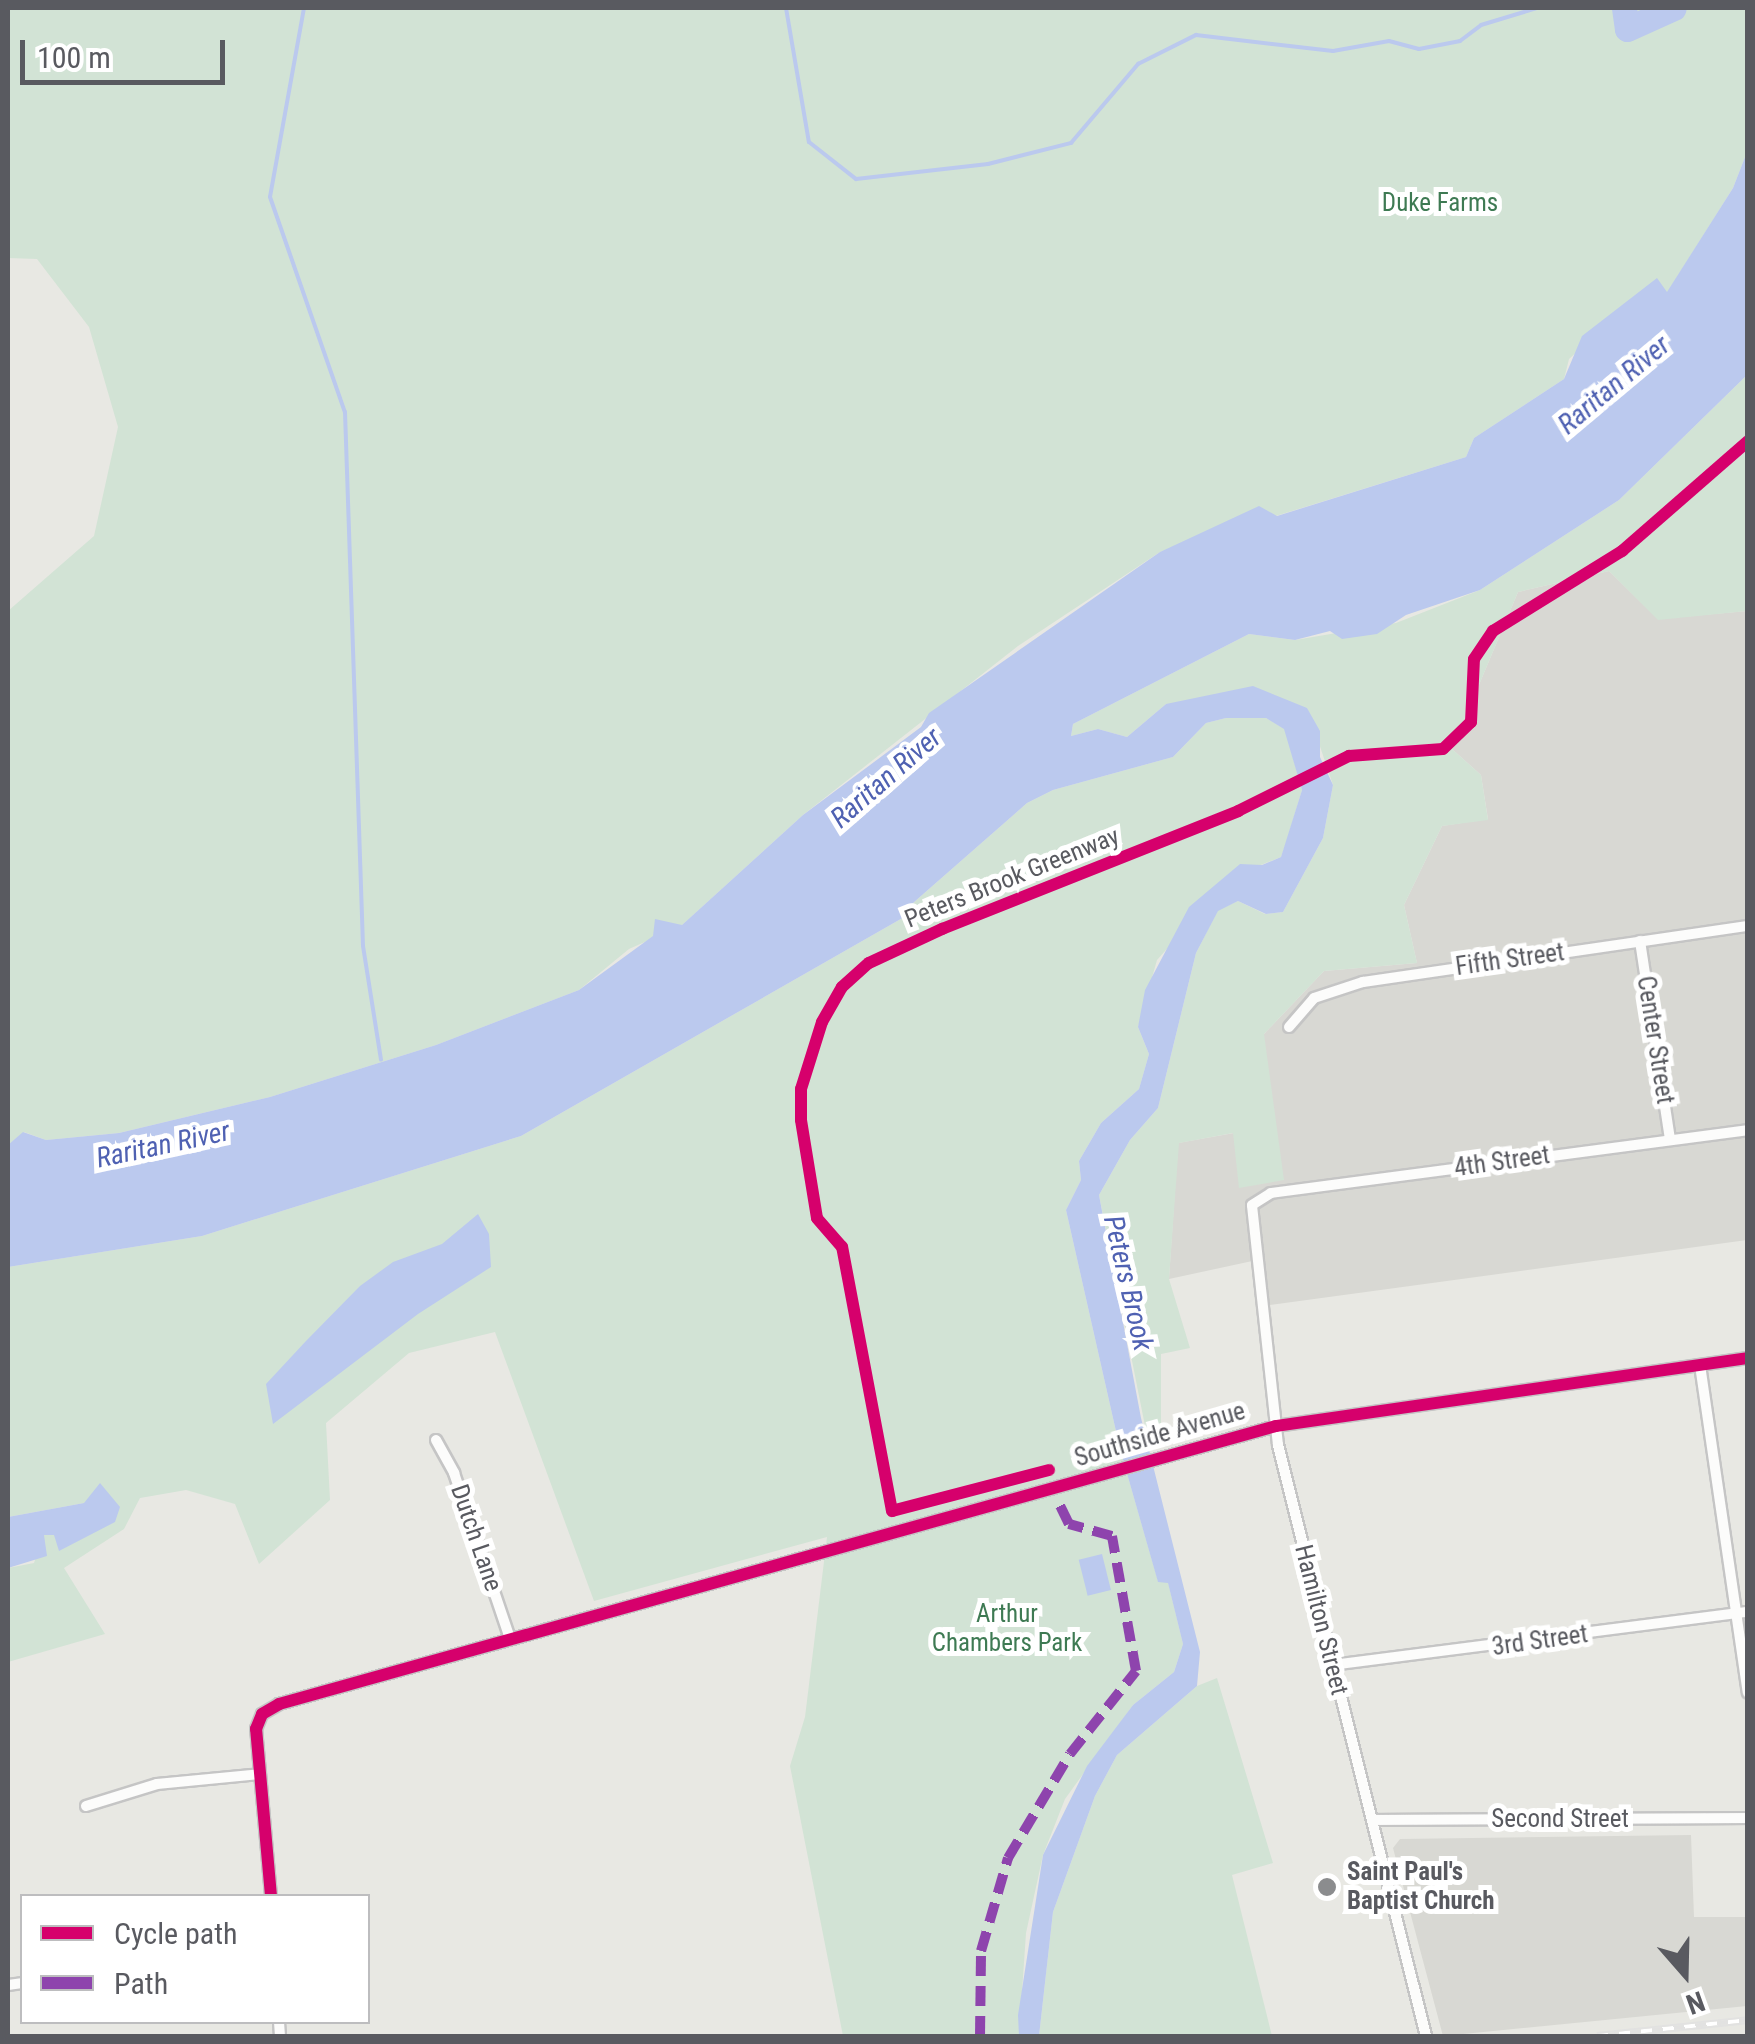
<!DOCTYPE html>
<style>
body{margin:0}
#map{position:relative;width:1755px;height:2044px;overflow:hidden;background:#e8e8e3;font-family:"Roboto Condensed",sans-serif}
div>[style]{position:absolute}
.industrial>*{inset:0;background:#d8d8d3}
.green>*{inset:0;background:#d2e3d5}
.water>*{inset:0;background:#bbc9ee;transform-origin:0 0}
.stream>*{height:4px;margin:-2px;padding:0 2px;transform-origin:2px;border-radius:2px;background:#bbc9ee}
.river>*{height:25px;margin:-12.5px;padding:0 12.5px;transform-origin:12.5px;border-radius:12.5px;background:#bbc9ee}
.roads{filter:drop-shadow(2px 0 #c5c5c5) drop-shadow(-2px 0 #c5c5c5) drop-shadow(0 2px #c5c5c5) drop-shadow(0 -2px #c5c5c5)}
.street>*{height:10px;margin:-5px;padding:0 5px;transform-origin:5px;border-radius:5px;background:#fcfcfb}
.rail>*{height:8px;margin-top:-4px;transform-origin:0;background:repeating-linear-gradient(90deg,#fff 0 11px,#e2e2e1 0 22px);box-sizing:border-box;border-block:2px solid #e2e2e1}
.quiet>*{height:10px;margin-top:-5px;transform-origin:0;background:repeating-linear-gradient(90deg,#8e44ad 0 20px,transparent 0 30px)}
.cycleway>*{height:12px;margin:-6px;padding:0 6px;transform-origin:6px;border-radius:6px;background:#d6006c}
.dots>*{width:28px;height:28px;translate:-50% -50%;box-sizing:border-box;border:5px solid #fff;border-radius:50%}
span{translate:-50% -50%;white-space:nowrap;text-align:center;line-height:1.15;-webkit-text-stroke:10px #fff;paint-order:stroke}
.park-label{font-size:25px;color:#3e7a53}
.street-label{font-size:25px;color:#595a60}
.poi-label{font-size:25px;color:#595a60;font-weight:700}
.left{translate:0 -50%;text-align:left}
.water-label{font-size:28px;color:#4f61b2;font-style:italic}
.frame{position:absolute;inset:0;border:10px solid #595a60;pointer-events:none}
.legend{position:absolute;left:20px;top:1894px;width:350px;height:130px;box-sizing:border-box;background:#fff;border:2px solid #bdbdbf;margin:0;padding:12px 18px;list-style:none;font-size:30px;color:#595a60}
.legend li{display:flex;align-items:center;gap:20px;height:50px}
.legend b{width:50px;border:2px solid #bdbdbf}
.north{position:absolute;left:1635px;top:1924px;width:100px;height:100px;-webkit-text-stroke:8px #fff;paint-order:stroke;rotate:160deg;font-size:28px;font-weight:700;line-height:40px;text-align:center;color:#595a60}
.north::after{content:'';display:block;margin:auto;width:35px;height:45px;background:#595a60;clip-path:polygon(50% 0,100% 100%,50% 72%,0 100%)}
.scale{position:absolute;left:20px;top:40px;width:205px;height:45px;box-sizing:border-box;border:5px solid #595a60;border-top:0;padding-left:12px;font-size:30px;line-height:35px;white-space:nowrap;color:#595a60;-webkit-text-stroke:8px #fff;paint-order:stroke}
</style>
<div id="map">
<div class="industrial">
<i style="clip-path:polygon(1609px 571px,1658px 619px,1747px 611px,1747px 1240px,1263px 1306px,1257px 1260px,1169px 1279px,1178px 1143px,1234px 1133px,1264px 1034px,1324px 971px,1417px 963px,1404px 905px,1442px 826px,1488px 819px,1481px 775px,1452px 749px,1518px 592px)"></i>
<i style="clip-path:polygon(1691px 1835px,1694px 1917px,1747px 1917px,1747px 2006px,1443px 2036px,1393px 1848px,1400px 1839px)"></i>
</div>
<div class="green">
<i style="clip-path:polygon(8px 8px,1747px 8px,1747px 152px,1733px 188px,1667px 293px,1657px 279px,1569px 359px,1564px 379px,1474px 438px,1466px 457px,1160px 552px,1018px 646px,803px 815px,681px 926px,629px 949px,579px 990px,436px 1045px,270px 1097px,119px 1133px,46px 1140px,24px 1132px,8px 1145px,8px 611px,94px 536px,118px 427px,89px 327px,37px 259px,8px 258px)"></i>
<i style="clip-path:polygon(1747px 375px,1747px 611px,1658px 620px,1609px 571px,1518px 592px,1452px 749px,1481px 775px,1488px 820px,1442px 826px,1404px 905px,1417px 963px,1324px 971px,1264px 1034px,1284px 1180px,1239px 1188px,1233px 1133px,1179px 1143px,1169px 1279px,1190px 1348px,1161px 1354px,1161px 1438px,1148px 1441px,1099px 1195px,1130px 1140px,1158px 1108px,1196px 953px,1218px 910px,1238px 901px,1265px 914px,1283px 912px,1323px 838px,1333px 785px,1307px 708px,1166px 704px,1127px 737px,1098px 729px,1071px 736px,1073px 724px,1249px 634px,1295px 640px,1396px 623px,1480px 590px,1619px 500px)"></i>
<i style="clip-path:polygon(1226px 718px,1266px 718px,1285px 729px,1302px 790px,1286px 843px,1281px 857px,1231px 877px,1157px 960px,1138px 1027px,1149px 1054px,1139px 1089px,1101px 1123px,1079px 1161px,1081px 1180px,1066px 1210px,1120px 1449px,1158px 1581px,1168px 1582px,1183px 1644px,1174px 1672px,1133px 1705px,1065px 1799px,1043px 1855px,1026px 1933px,1019px 2036px,843px 2036px,790px 1766px,805px 1717px,827px 1537px,594px 1601px,495px 1332px,409px 1353px,326px 1423px,330px 1500px,259px 1564px,235px 1504px,186px 1490px,140px 1498px,124px 1529px,64px 1568px,105px 1634px,8px 1662px,8px 1568px,34px 1563px,43px 1535px,54px 1535px,84px 1503px,8px 1517px,8px 1267px,202px 1236px,521px 1136px,906px 916px,913px 903px,1027px 803px,1053px 790px,1173px 757px,1206px 723px)"></i>
<i style="clip-path:polygon(1217px 1678px,1273px 1863px,1232px 1875px,1272px 2036px,1039px 2036px,1053px 1912px,1095px 1796px,1117px 1755px,1197px 1686px)"></i>
</div>
<div class="water">
<i style="clip-path:polygon(1747px 152px,1747px 375px,1619px 500px,1480px 590px,1406px 615px,1377px 634px,1342px 639px,1330px 631px,1295px 640px,1249px 634px,1073px 724px,1071px 736px,1098px 729px,1127px 737px,1166px 704px,1253px 686px,1307px 708px,1320px 731px,1320px 757px,1333px 785px,1323px 838px,1283px 912px,1266px 914px,1238px 901px,1218px 911px,1196px 953px,1158px 1108px,1130px 1140px,1099px 1195px,1141px 1418px,1200px 1652px,1197px 1686px,1117px 1755px,1095px 1796px,1053px 1912px,1039px 2036px,1019px 2036px,1018px 2015px,1043px 1855px,1087px 1766px,1133px 1705px,1174px 1672px,1183px 1644px,1168px 1583px,1158px 1582px,1120px 1449px,1066px 1210px,1081px 1180px,1079px 1161px,1101px 1123px,1139px 1089px,1149px 1054px,1138px 1027px,1145px 990px,1189px 907px,1240px 864px,1262px 865px,1281px 857px,1302px 790px,1284px 729px,1266px 718px,1226px 718px,1206px 723px,1173px 757px,1053px 790px,1027px 803px,913px 903px,906px 916px,521px 1136px,202px 1236px,8px 1267px,8px 1145px,23px 1132px,46px 1140px,119px 1133px,270px 1097px,436px 1045px,579px 990px,653px 936px,655px 919px,682px 925px,803px 815px,921px 727px,929px 713px,1160px 552px,1259px 506px,1277px 516px,1466px 457px,1474px 438px,1564px 379px,1582px 336px,1657px 278px,1667px 292px,1733px 188px)"></i>
<i style="clip-path:polygon(478px 1214px,489px 1234px,491px 1267px,418px 1314px,273px 1424px,266px 1384px,306px 1341px,360px 1286px,393px 1262px,442px 1244px)"></i>
<i style="clip-path:polygon(100px 1483px,120px 1507px,115px 1522px,59px 1551px,54px 1535px,44px 1535px,47px 1556px,8px 1568px,8px 1517px,84px 1503px)"></i>
<i style="left:1102px;top:1554px;width:37px;height:24px;rotate:76deg"></i>
</div>
<div class="stream">
<i style="left:304px;top:8px;width:192px;rotate:100.2deg"></i>
<i style="left:270px;top:197px;width:228px;rotate:70.8deg"></i>
<i style="left:345px;top:412px;width:534px;rotate:88.07deg"></i>
<i style="left:363px;top:946px;width:115px;rotate:81deg"></i>
<i style="left:786px;top:8px;width:136px;rotate:80.3deg"></i>
<i style="left:809px;top:142px;width:60px;rotate:38.2deg"></i>
<i style="left:856px;top:179px;width:133px;rotate:-6.5deg"></i>
<i style="left:988px;top:164px;width:86px;rotate:-14.2deg"></i>
<i style="left:1071px;top:143px;width:104px;rotate:-49.7deg"></i>
<i style="left:1138px;top:64px;width:65px;rotate:-26.6deg"></i>
<i style="left:1196px;top:35px;width:138px;rotate:6.7deg"></i>
<i style="left:1333px;top:51px;width:57px;rotate:-10.1deg"></i>
<i style="left:1389px;top:41px;width:31px;rotate:15deg"></i>
<i style="left:1419px;top:49px;width:42px;rotate:-11deg"></i>
<i style="left:1460px;top:41px;width:26px;rotate:-37deg"></i>
<i style="left:1481px;top:25px;width:59px;rotate:-16.9deg"></i>
</div>
<div class="river">
<i style="left:1624px;top:8px;width:21px;rotate:82deg"></i>
<i style="left:1627px;top:29px;width:51px;rotate:-24.1deg"></i>
</div>
<div class="roads">
<div class="street">
<i style="left:1640px;top:941px;width:201px;rotate:81.4deg"></i>
<i style="left:1289px;top:1027px;width:38px;rotate:-49deg"></i>
<i style="left:1314px;top:998px;width:52px;rotate:-18.1deg"></i>
<i style="left:1363px;top:982px;width:389px;rotate:-8.3deg"></i>
<i style="left:1700px;top:1365px;width:331px;rotate:81.7deg"></i>
<i style="left:436px;top:1440px;width:38px;rotate:61deg"></i>
<i style="left:454px;top:1473px;width:174px;rotate:71.3deg"></i>
<i style="left:1332px;top:1665px;width:419px;rotate:-7.3deg"></i>
<i style="left:86px;top:1806px;width:74px;rotate:-17.2deg"></i>
<i style="left:157px;top:1784px;width:103px;rotate:-5.5deg"></i>
<i style="left:1372px;top:1820px;width:376px;rotate:-0.3deg"></i>
<i style="left:271px;top:1896px;width:168px;rotate:-95.1deg"></i>
<i style="left:256px;top:1729px;width:16px;rotate:-68deg"></i>
<i style="left:262px;top:1714px;width:20px;rotate:-30deg"></i>
<i style="left:279px;top:1704px;width:1035px;rotate:-15.58deg"></i>
<i style="left:1276px;top:1426px;width:477px;rotate:-8.2deg"></i>
<i style="left:8px;top:1985px;width:14px;rotate:-8deg"></i>
<i style="left:279px;top:2022px;width:14px;rotate:86deg"></i>
<i style="left:1426px;top:2036px;width:609px;rotate:-104.06deg"></i>
<i style="left:1278px;top:1445px;width:241px;rotate:-96.2deg"></i>
<i style="left:1252px;top:1205px;width:22px;rotate:-32deg"></i>
<i style="left:1271px;top:1193px;width:481px;rotate:-7.5deg"></i>
</div>
</div>
<div class="rail">
<i style="left:1597px;top:2036px;width:152px;rotate:-6deg"></i>
</div>
<div class="quiet">
<i style="left:980px;top:2036px;width:85px;rotate:-89.3deg"></i>
<i style="left:981px;top:1951px;width:97px;rotate:-73.8deg"></i>
<i style="left:1008px;top:1858px;width:121px;rotate:-59.2deg"></i>
<i style="left:1070px;top:1754px;width:106px;rotate:-51.5deg"></i>
<i style="left:1136px;top:1671px;width:137px;rotate:-100.1deg"></i>
<i style="left:1112px;top:1536px;width:45px;rotate:-164.4deg"></i>
<i style="left:1069px;top:1524px;width:28px;rotate:-116deg"></i>
</div>
<div class="cycleway">
<i style="left:1049px;top:1470px;width:162px;rotate:165.4deg"></i>
<i style="left:892px;top:1511px;width:269px;rotate:-100.7deg"></i>
<i style="left:842px;top:1247px;width:38px;rotate:-131deg"></i>
<i style="left:817px;top:1218px;width:99px;rotate:-99.3deg"></i>
<i style="left:801px;top:1120px;width:31px;rotate:-90deg"></i>
<i style="left:801px;top:1089px;width:70px;rotate:-72.6deg"></i>
<i style="left:822px;top:1022px;width:40px;rotate:-60.3deg"></i>
<i style="left:842px;top:987px;width:36px;rotate:-42deg"></i>
<i style="left:869px;top:963px;width:81px;rotate:-25deg"></i>
<i style="left:942px;top:929px;width:319px;rotate:-21.7deg"></i>
<i style="left:1238px;top:811px;width:124px;rotate:-26.4deg"></i>
<i style="left:1349px;top:756px;width:94px;rotate:-4.3deg"></i>
<i style="left:1443px;top:749px;width:39px;rotate:-44deg"></i>
<i style="left:1471px;top:722px;width:63px;rotate:-87.3deg"></i>
<i style="left:1474px;top:659px;width:34px;rotate:-56deg"></i>
<i style="left:1493px;top:631px;width:152px;rotate:-31.8deg"></i>
<i style="left:1622px;top:551px;width:167px;rotate:-41.1deg"></i>
<i style="left:271px;top:1896px;width:168px;rotate:-95.1deg"></i>
<i style="left:256px;top:1729px;width:16px;rotate:-68deg"></i>
<i style="left:262px;top:1714px;width:20px;rotate:-30deg"></i>
<i style="left:279px;top:1704px;width:1035px;rotate:-15.58deg"></i>
<i style="left:1276px;top:1426px;width:477px;rotate:-8.2deg"></i>
</div>
<div class="dots">
<i style="left:1327px;top:1887px;background:#8b8c8e"></i>
</div>
<div class="park-label">
<span style="left:1440px;top:203px">Duke Farms</span>
<span style="left:1007px;top:1629px">Arthur<br>Chambers Park</span>
</div>
<div class="street-label">
<span style="left:1012px;top:878px;rotate:-22deg">Peters Brook Greenway</span>
<span style="left:1510px;top:960px;rotate:-8deg">Fifth Street</span>
<span style="left:1655px;top:1040px;rotate:81deg">Center Street</span>
<span style="left:1502px;top:1162px;rotate:-8deg">4th Street</span>
<span style="left:1160px;top:1435px;rotate:-16deg">Southside Avenue</span>
<span style="left:476px;top:1538px;rotate:71deg">Dutch Lane</span>
<span style="left:1321px;top:1620px;rotate:76deg">Hamilton Street</span>
<span style="left:1540px;top:1641px;rotate:-8deg">3rd Street</span>
<span style="left:1560px;top:1819px">Second Street</span>
</div>
<div class="poi-label">
<span class="left" style="left:1347px;top:1887px">Saint Paul's<br>Baptist Church</span>
</div>
<div class="water-label">
<span style="left:1614px;top:385px;rotate:-40deg">Raritan River</span>
<span style="left:886px;top:778px;rotate:-41deg">Raritan River</span>
<span style="left:163px;top:1145px;rotate:-12deg">Raritan River</span>
<span style="left:1128px;top:1283px;rotate:77deg">Peters Brook</span>
</div>
<div class="frame"></div>
<ul class="legend">
<li><b style="height:12px;background:#d6006c"></b>Cycle path</li>
<li><b style="height:12px;background:#8e44ad"></b>Path</li>
</ul>
<div class="north">N</div>
<div class="scale">100 m</div>
</div>
